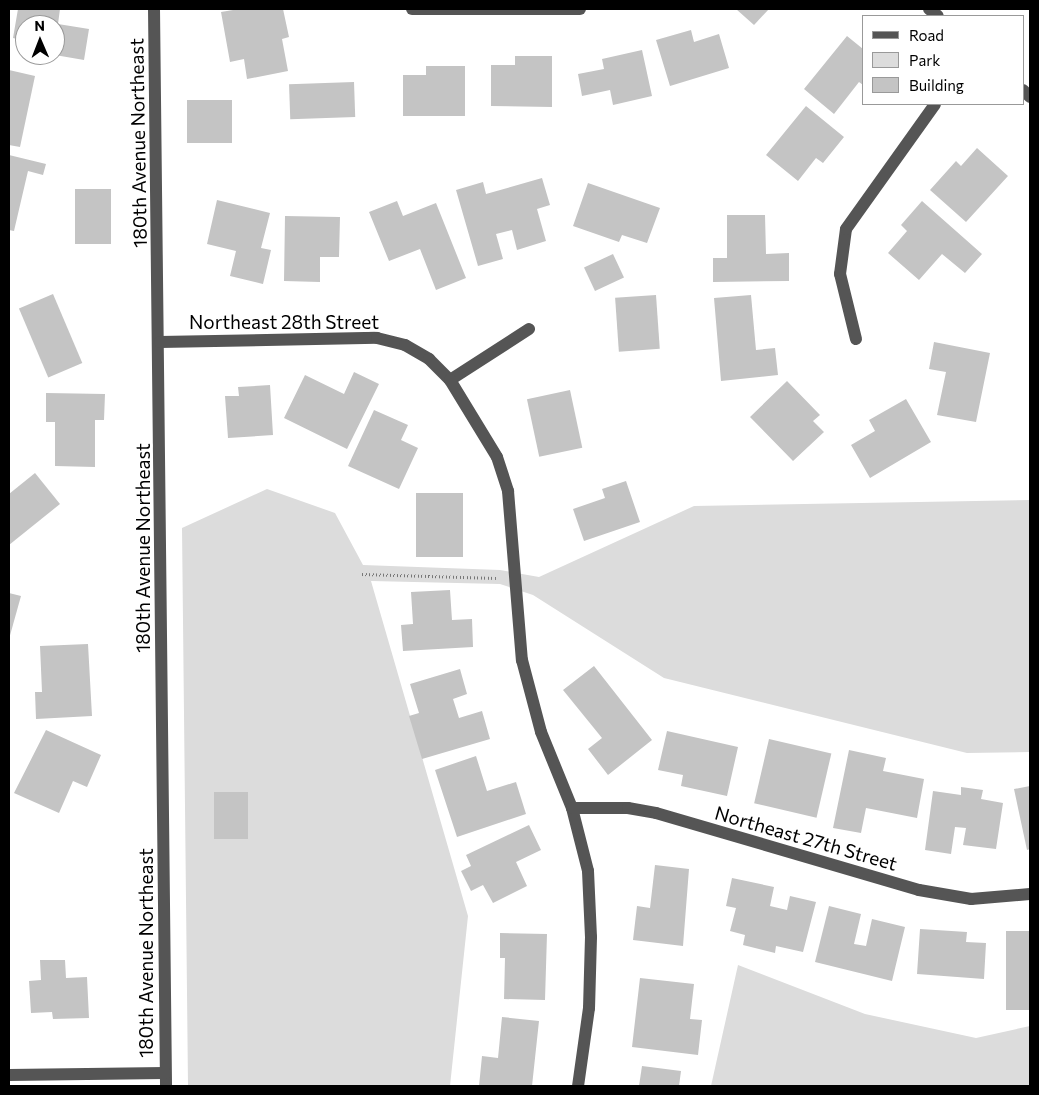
<!DOCTYPE html>
<style>
body{margin:0}
#map{position:relative;width:1039px;height:1095px;overflow:hidden;background:#fff;font-family:Commissioner,sans-serif}
div>[style]{position:absolute}
.green>*{inset:0;background:#dcdcdc}
.building>*{inset:0;background:#c4c4c4;transform-origin:0 0}
.path>*{height:3px;margin-top:-1.5px;transform-origin:0;background:repeating-linear-gradient(90deg,#777 0 1px,transparent 0 3.5px)}
.minor>*{height:12px;margin:-6px;padding:0 6px;transform-origin:6px;border-radius:6px;background:#555}
span{translate:-50% -50%;white-space:nowrap;text-align:center;line-height:1.15;-webkit-text-stroke:5px #fff;paint-order:stroke}
.street-label{font-size:19px;color:#000}
.frame{position:absolute;inset:0;border:10px solid #000;pointer-events:none}
.legend{position:absolute;left:862px;top:15px;width:162px;height:90px;box-sizing:border-box;background:#fff;border:1px solid #999;margin:0;padding:6px 9px;list-style:none;font-size:15px;color:#000}
.legend li{display:flex;align-items:center;gap:10px;height:25px}
.legend b{width:25px;border:1px solid #999}
.north{position:absolute;left:15px;top:15px;width:50px;height:50px;box-sizing:border-box;background:#fff;border:1px solid #999;border-radius:50%;rotate:359deg;font-size:14px;font-weight:700;line-height:20px;text-align:center;color:#000}
.north::after{content:'';display:block;margin:auto;width:18px;height:22px;background:#000;clip-path:polygon(50% 0,100% 100%,50% 72%,0 100%)}
</style>
<div id="map">
<div class="green">
<i style="clip-path:polygon(267px 489px,335px 513px,363px 565px,500px 570px,539px 577px,694px 506px,1030px 500px,1030px 752px,967px 753px,664px 678px,533px 595px,500px 584px,371px 581px,468px 916px,450px 1086px,188px 1086px,182px 528px)"></i>
<i style="clip-path:polygon(738px 965px,865px 1014px,976px 1038px,1030px 1026px,1030px 1086px,711px 1086px)"></i>
</div>
<div class="building">
<i style="clip-path:polygon(18px 9px,60px 9px,58px 24px,89px 29px,84px 60px,55px 55px,55px 25px,25px 25px,25px 41px,13px 38px)"></i>
<i style="clip-path:polygon(239px 9px,283px 9px,289px 37px,282px 39px,288px 71px,247px 79px,244px 59px,230px 62px,221px 12px)"></i>
<i style="clip-path:polygon(736px 9px,769px 9px,754px 25px)"></i>
<i style="clip-path:polygon(691px 30px,694px 42px,719px 34px,729px 68px,670px 86px,656px 40px)"></i>
<i style="clip-path:polygon(847px 36px,863px 49px,863px 85px,859px 82px,834px 114px,804px 89px)"></i>
<i style="clip-path:polygon(642px 50px,652px 96px,613px 105px,610px 90px,582px 96px,578px 74px,604px 69px,602px 59px)"></i>
<i style="clip-path:polygon(515px 56px,552px 56px,552px 107px,491px 106px,491px 65px,515px 65px)"></i>
<i style="clip-path:polygon(426px 66px,465px 66px,465px 116px,403px 116px,403px 75px,426px 75px)"></i>
<i style="clip-path:polygon(9px 70px,35px 76px,20px 147px,9px 145px)"></i>
<i style="left:354px;top:82px;width:35px;height:65px;rotate:88deg"></i>
<i style="left:187px;top:100px;width:45px;height:43px"></i>
<i style="clip-path:polygon(806px 106px,844px 137px,823px 163px,816px 158px,798px 181px,766px 155px)"></i>
<i style="clip-path:polygon(977px 148px,1008px 176px,966px 222px,930px 190px,956px 161px,961px 166px)"></i>
<i style="clip-path:polygon(9px 155px,46px 164px,43px 175px,28px 171px,14px 231px,9px 230px)"></i>
<i style="clip-path:polygon(542px 178px,550px 205px,537px 209px,546px 241px,517px 250px,512px 230px,496px 234px,503px 259px,478px 266px,456px 190px,483px 182px,486px 194px)"></i>
<i style="clip-path:polygon(588px 183px,660px 208px,647px 243px,622px 235px,619px 242px,573px 226px)"></i>
<i style="left:75px;top:189px;width:36px;height:55px"></i>
<i style="clip-path:polygon(217px 200px,270px 213px,261px 248px,271px 250px,263px 284px,230px 276px,236px 251px,207px 244px)"></i>
<i style="clip-path:polygon(397px 201px,403px 216px,436px 203px,466px 278px,436px 290px,420px 249px,389px 261px,369px 212px)"></i>
<i style="clip-path:polygon(922px 201px,982px 254px,965px 273px,942px 254px,919px 280px,888px 253px,907px 231px,901px 225px)"></i>
<i style="clip-path:polygon(727px 215px,765px 215px,766px 254px,789px 253px,789px 281px,713px 282px,713px 258px,727px 258px)"></i>
<i style="clip-path:polygon(285px 216px,340px 217px,339px 257px,320px 257px,320px 282px,284px 281px)"></i>
<i style="left:613px;top:254px;width:26px;height:32px;rotate:65deg"></i>
<i style="left:53px;top:294px;width:75px;height:37px;rotate:67deg"></i>
<i style="left:656px;top:295px;width:54px;height:41px;rotate:86deg"></i>
<i style="clip-path:polygon(751px 295px,756px 350px,775px 348px,778px 375px,721px 381px,714px 298px)"></i>
<i style="clip-path:polygon(934px 342px,990px 353px,976px 422px,937px 415px,946px 372px,929px 369px)"></i>
<i style="clip-path:polygon(354px 372px,379px 384px,347px 449px,284px 418px,305px 375px,344px 394px)"></i>
<i style="clip-path:polygon(787px 381px,820px 415px,813px 421px,824px 432px,793px 461px,750px 417px)"></i>
<i style="clip-path:polygon(270px 385px,273px 435px,228px 438px,225px 396px,239px 396px,238px 387px)"></i>
<i style="left:570px;top:390px;width:59px;height:44px;rotate:78deg"></i>
<i style="clip-path:polygon(46px 393px,105px 394px,104px 420px,95px 420px,95px 467px,55px 466px,55px 422px,46px 422px)"></i>
<i style="clip-path:polygon(906px 399px,931px 442px,870px 478px,851px 445px,875px 431px,869px 420px)"></i>
<i style="clip-path:polygon(374px 410px,408px 425px,401px 440px,418px 448px,399px 489px,348px 466px)"></i>
<i style="clip-path:polygon(35px 473px,60px 504px,9px 545px,9px 494px)"></i>
<i style="clip-path:polygon(626px 481px,640px 522px,584px 541px,573px 509px,605px 498px,602px 489px)"></i>
<i style="left:416px;top:493px;width:47px;height:64px"></i>
<i style="clip-path:polygon(450px 590px,452px 620px,472px 619px,473px 647px,403px 651px,401px 625px,413px 624px,411px 592px)"></i>
<i style="clip-path:polygon(9px 593px,21px 596px,9px 639px)"></i>
<i style="clip-path:polygon(88px 644px,92px 716px,36px 719px,35px 692px,42px 692px,40px 646px)"></i>
<i style="clip-path:polygon(594px 666px,652px 740px,608px 775px,588px 749px,602px 738px,563px 690px)"></i>
<i style="clip-path:polygon(460px 669px,467px 694px,453px 699px,459px 718px,482px 711px,490px 739px,422px 759px,409px 716px,419px 713px,410px 684px)"></i>
<i style="clip-path:polygon(46px 730px,101px 755px,87px 787px,73px 781px,59px 813px,14px 793px)"></i>
<i style="clip-path:polygon(667px 731px,738px 747px,727px 796px,681px 786px,683px 775px,658px 770px)"></i>
<i style="left:769px;top:739px;width:64px;height:66px;rotate:13deg"></i>
<i style="clip-path:polygon(849px 750px,886px 758px,883px 771px,924px 779px,917px 818px,866px 808px,861px 833px,833px 828px)"></i>
<i style="clip-path:polygon(476px 756px,487px 791px,516px 782px,526px 814px,457px 837px,435px 770px)"></i>
<i style="clip-path:polygon(1030px 786px,1030px 849px,1027px 850px,1014px 789px)"></i>
<i style="clip-path:polygon(961px 787px,983px 790px,981px 799px,1003px 803px,996px 849px,963px 845px,966px 828px,955px 827px,951px 854px,925px 850px,933px 791px,961px 795px)"></i>
<i style="left:214px;top:792px;width:34px;height:47px"></i>
<i style="clip-path:polygon(529px 825px,541px 850px,516px 862px,527px 886px,493px 903px,483px 885px,471px 891px,461px 871px,471px 866px,466px 855px)"></i>
<i style="clip-path:polygon(655px 865px,689px 869px,683px 946px,633px 940px,637px 906px,650px 908px)"></i>
<i style="clip-path:polygon(732px 878px,774px 887px,770px 906px,787px 910px,790px 896px,816px 902px,803px 952px,776px 946px,775px 953px,743px 945px,745px 935px,730px 931px,736px 908px,726px 906px)"></i>
<i style="clip-path:polygon(829px 906px,861px 914px,854px 944px,866px 946px,872px 919px,905px 927px,892px 981px,815px 962px)"></i>
<i style="clip-path:polygon(920px 929px,967px 932px,966px 942px,986px 943px,984px 979px,917px 974px)"></i>
<i style="left:1006px;top:931px;width:24px;height:79px"></i>
<i style="clip-path:polygon(500px 933px,547px 934px,545px 1000px,504px 999px,505px 958px,500px 958px)"></i>
<i style="clip-path:polygon(40px 960px,65px 960px,66px 978px,87px 977px,89px 1018px,53px 1019px,52px 1012px,31px 1013px,29px 981px,41px 980px)"></i>
<i style="clip-path:polygon(640px 978px,694px 984px,690px 1019px,702px 1020px,698px 1055px,632px 1047px)"></i>
<i style="clip-path:polygon(502px 1017px,539px 1021px,532px 1086px,479px 1086px,482px 1056px,498px 1058px)"></i>
<i style="clip-path:polygon(642px 1066px,681px 1071px,679px 1086px,639px 1086px)"></i>
</div>
<div class="path">
<i style="left:362px;top:574px;width:134px;rotate:1.7deg"></i>
</div>
<div class="minor">
<i style="left:154px;top:9px;width:1077px;rotate:89.36deg"></i>
<i style="left:412px;top:9px;width:168px"></i>
<i style="left:929px;top:9px;width:11px;rotate:38deg"></i>
<i style="left:1023px;top:90px;width:10px;rotate:45deg"></i>
<i style="left:856px;top:339px;width:67px;rotate:-103.8deg"></i>
<i style="left:840px;top:274px;width:45px;rotate:-82.4deg"></i>
<i style="left:846px;top:229px;width:153px;rotate:-54.5deg"></i>
<i style="left:160px;top:342px;width:217px;rotate:-1.1deg"></i>
<i style="left:377px;top:338px;width:29px;rotate:14deg"></i>
<i style="left:405px;top:345px;width:28px;rotate:30deg"></i>
<i style="left:429px;top:359px;width:30px;rotate:45deg"></i>
<i style="left:450px;top:380px;width:94px;rotate:-32.8deg"></i>
<i style="left:450px;top:380px;width:90px;rotate:58.6deg"></i>
<i style="left:497px;top:457px;width:36px;rotate:72deg"></i>
<i style="left:508px;top:491px;width:170px;rotate:85.3deg"></i>
<i style="left:522px;top:660px;width:74px;rotate:75.2deg"></i>
<i style="left:541px;top:732px;width:82px;rotate:67.8deg"></i>
<i style="left:572px;top:808px;width:65px;rotate:75.7deg"></i>
<i style="left:588px;top:871px;width:66px;rotate:87.4deg"></i>
<i style="left:591px;top:937px;width:71px;rotate:91.6deg"></i>
<i style="left:589px;top:1008px;width:79px;rotate:98deg"></i>
<i style="left:572px;top:808px;width:56px"></i>
<i style="left:628px;top:808px;width:28px;rotate:10deg"></i>
<i style="left:656px;top:813px;width:274px;rotate:16.3deg"></i>
<i style="left:919px;top:890px;width:53px;rotate:9.8deg"></i>
<i style="left:971px;top:899px;width:59px;rotate:-4.8deg"></i>
<i style="left:9px;top:1075px;width:156px;rotate:-0.7deg"></i>
</div>
<div class="street-label">
<span style="left:138px;top:143px;rotate:-91deg">180th Avenue Northeast</span>
<span style="left:284px;top:322px">Northeast 28th Street</span>
<span style="left:143px;top:548px;rotate:-90deg">180th Avenue Northeast</span>
<span style="left:806px;top:838px;rotate:16deg">Northeast 27th Street</span>
<span style="left:146px;top:953px;rotate:-90deg">180th Avenue Northeast</span>
</div>
<div class="frame"></div>
<ul class="legend">
<li><b style="height:6px;background:#555"></b>Road</li>
<li><b style="height:14px;background:#dcdcdc"></b>Park</li>
<li><b style="height:14px;background:#c4c4c4"></b>Building</li>
</ul>
<div class="north">N</div>
</div>
